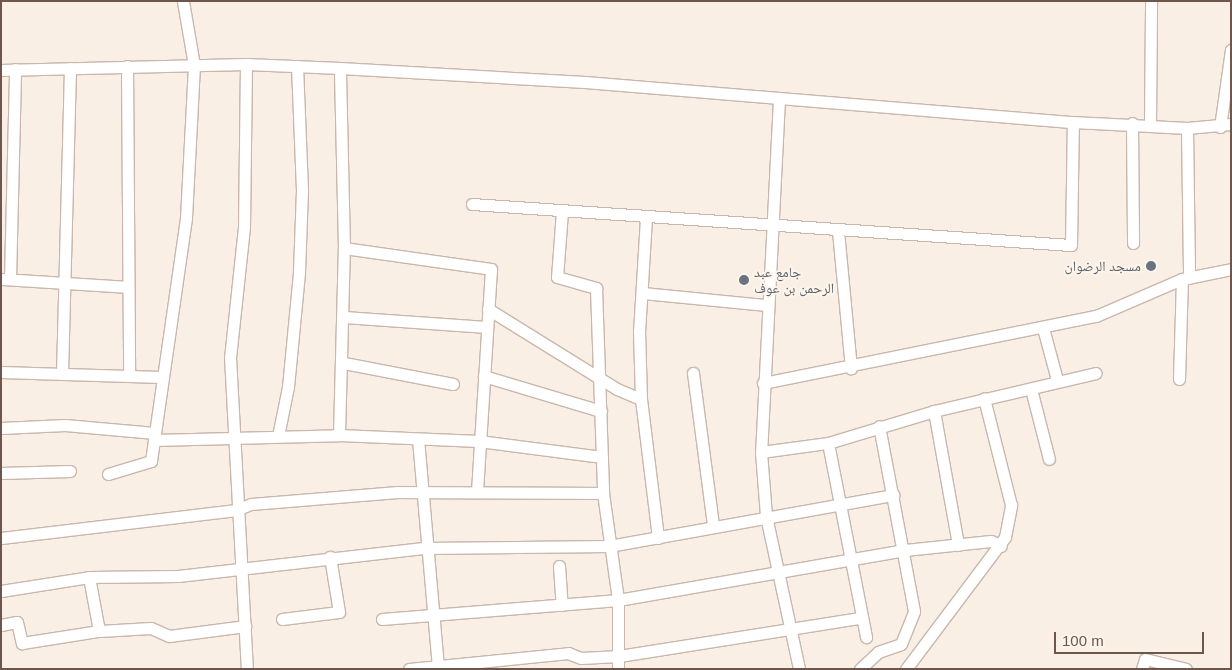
<!DOCTYPE html>
<meta charset="utf-8">
<style>
body{margin:0}
#map{position:relative;width:1232px;height:670px;overflow:hidden;background:#f9efe4;font-family:Arial,"Noto Naskh Arabic",sans-serif}
div>[style]{position:absolute}
.roads{filter:drop-shadow(1px 0 #c9b7ac) drop-shadow(-1px 0 #c9b7ac) drop-shadow(0 1px #c9b7ac) drop-shadow(0 -1px #c9b7ac)}
.minor>*{height:11px;margin:-5.5px;padding:0 5.5px;transform-origin:5.5px;border-radius:5.5px;background:#fff}
.dots>*{width:14px;height:14px;translate:-50% -50%;box-sizing:border-box;border:2px solid #fdf4ea;border-radius:50%}
span{translate:-50% -50%;white-space:nowrap;text-align:center;line-height:1.15;-webkit-text-stroke:4px #fdf4ea;paint-order:stroke}
.worship-label{font-size:14px;color:#5b616d}
.right{translate:-100% -50%;text-align:right}
.left{translate:0 -50%;text-align:left}
.frame{position:absolute;inset:0;border:2px solid #6f564d;pointer-events:none}
.scale{position:absolute;left:1054px;top:632px;width:150px;height:22px;box-sizing:border-box;border:2px solid #6f564d;border-top:0;padding-left:6px;font-size:15px;line-height:18px;white-space:nowrap;color:#6f564d;-webkit-text-stroke:4px #fdf4ea;paint-order:stroke}
</style>
<div id="map">
<div class="roads">
<div class="minor">
<i style="left:246px;top:64px;width:163px;rotate:90.7deg"></i>
<i style="left:244px;top:227px;width:131px;rotate:96.1deg"></i>
<i style="left:230px;top:357px;width:312px;rotate:86.9deg"></i>
<i style="left:127px;top:66px;width:310px;rotate:89.6deg"></i>
<i style="left:1px;top:70px;width:245px;rotate:-1.4deg"></i>
<i style="left:246px;top:64px;width:94px;rotate:2.4deg"></i>
<i style="left:340px;top:68px;width:245px;rotate:3.3deg"></i>
<i style="left:585px;top:82px;width:490px;rotate:4.7deg"></i>
<i style="left:1073px;top:122px;width:114px;rotate:3deg"></i>
<i style="left:1187px;top:128px;width:44px;rotate:-5.2deg"></i>
<i style="left:779px;top:99px;width:353px;rotate:92.9deg"></i>
<i style="left:761px;top:452px;width:64px;rotate:85.5deg"></i>
<i style="left:766px;top:516px;width:157px;rotate:77.8deg"></i>
<i style="left:1132px;top:123px;width:120px;rotate:89.5deg"></i>
<i style="left:1150px;top:125px;width:124px;rotate:-89.5deg"></i>
<i style="left:1220px;top:127px;width:78px;rotate:-81.9deg"></i>
<i style="left:1187px;top:128px;width:150px;rotate:89.2deg"></i>
<i style="left:472px;top:204px;width:600px;rotate:3.92deg"></i>
<i style="left:1071px;top:245px;width:123px;rotate:-89.1deg"></i>
<i style="left:562px;top:211px;width:66px;rotate:94.3deg"></i>
<i style="left:557px;top:277px;width:41px;rotate:15.8deg"></i>
<i style="left:596px;top:288px;width:205px;rotate:88deg"></i>
<i style="left:603px;top:493px;width:108px;rotate:82deg"></i>
<i style="left:618px;top:600px;width:69px;rotate:90deg"></i>
<i style="left:646px;top:218px;width:113px;rotate:93.5deg"></i>
<i style="left:639px;top:331px;width:68px;rotate:88.3deg"></i>
<i style="left:641px;top:399px;width:140px;rotate:83deg"></i>
<i style="left:838px;top:231px;width:138px;rotate:84.6deg"></i>
<i style="left:344px;top:248px;width:148px;rotate:8.1deg"></i>
<i style="left:491px;top:269px;width:221px;rotate:93.6deg"></i>
<i style="left:1px;top:279px;width:127px;rotate:3.6deg"></i>
<i style="left:10px;top:279px;width:210px;rotate:-88.6deg"></i>
<i style="left:643px;top:293px;width:124px;rotate:5.6deg"></i>
<i style="left:488px;top:309px;width:152px;rotate:31.8deg"></i>
<i style="left:617px;top:389px;width:26px;rotate:23deg"></i>
<i style="left:344px;top:317px;width:143px;rotate:4deg"></i>
<i style="left:1043px;top:328px;width:54px;rotate:74.9deg"></i>
<i style="left:344px;top:363px;width:111px;rotate:10.9deg"></i>
<i style="left:1px;top:372px;width:160px;rotate:1.8deg"></i>
<i style="left:693px;top:373px;width:153px;rotate:82.5deg"></i>
<i style="left:62px;top:374px;width:306px;rotate:-88.5deg"></i>
<i style="left:484px;top:376px;width:122px;rotate:16.7deg"></i>
<i style="left:1179px;top:379px;width:100px;rotate:-88.3deg"></i>
<i style="left:763px;top:383px;width:340px;rotate:-11.4deg"></i>
<i style="left:1096px;top:316px;width:94px;rotate:-23.3deg"></i>
<i style="left:1182px;top:279px;width:50px;rotate:-11.5deg"></i>
<i style="left:1031px;top:389px;width:72px;rotate:75.6deg"></i>
<i style="left:934px;top:411px;width:136px;rotate:79.8deg"></i>
<i style="left:1px;top:428px;width:64px;rotate:-2.7deg"></i>
<i style="left:65px;top:425px;width:90px;rotate:5.1deg"></i>
<i style="left:339px;top:435px;width:187px;rotate:-88.5deg"></i>
<i style="left:344px;top:248px;width:180px;rotate:-91.3deg"></i>
<i style="left:278px;top:436px;width:50px;rotate:-78.5deg"></i>
<i style="left:288px;top:387px;width:116px;rotate:-84.5deg"></i>
<i style="left:299px;top:272px;width:82px;rotate:-87.9deg"></i>
<i style="left:302px;top:190px;width:124px;rotate:-92.3deg"></i>
<i style="left:418px;top:439px;width:231px;rotate:85deg"></i>
<i style="left:154px;top:440px;width:185px;rotate:-1.5deg"></i>
<i style="left:339px;top:435px;width:140px;rotate:2.5deg"></i>
<i style="left:479px;top:441px;width:124px;rotate:7.4deg"></i>
<i style="left:828px;top:443px;width:198px;rotate:78.9deg"></i>
<i style="left:761px;top:452px;width:68px;rotate:-7.7deg"></i>
<i style="left:828px;top:443px;width:111px;rotate:-16.8deg"></i>
<i style="left:934px;top:411px;width:166px;rotate:-13.2deg"></i>
<i style="left:1px;top:473px;width:69px;rotate:-1.7deg"></i>
<i style="left:108px;top:474px;width:45px;rotate:-16.8deg"></i>
<i style="left:151px;top:461px;width:246px;rotate:-81.8deg"></i>
<i style="left:186px;top:218px;width:153px;rotate:-87deg"></i>
<i style="left:194px;top:65px;width:65px;rotate:-99.8deg"></i>
<i style="left:1px;top:538px;width:237px;rotate:-6.8deg"></i>
<i style="left:236px;top:510px;width:16px;rotate:-22deg"></i>
<i style="left:251px;top:504px;width:147px;rotate:-4.7deg"></i>
<i style="left:398px;top:492px;width:205px;rotate:0.3deg"></i>
<i style="left:559px;top:566px;width:39px;rotate:86deg"></i>
<i style="left:89px;top:577px;width:55px;rotate:79.5deg"></i>
<i style="left:1px;top:591px;width:89px;rotate:-9deg"></i>
<i style="left:89px;top:577px;width:89px;rotate:-0.6deg"></i>
<i style="left:178px;top:576px;width:249px;rotate:-6.5deg"></i>
<i style="left:425px;top:548px;width:184px;rotate:-0.6deg"></i>
<i style="left:609px;top:546px;width:289px;rotate:-10.2deg"></i>
<i style="left:282px;top:619px;width:57px;rotate:-7deg"></i>
<i style="left:339px;top:612px;width:56px;rotate:-99.3deg"></i>
<i style="left:382px;top:619px;width:237px;rotate:-4.6deg"></i>
<i style="left:618px;top:600px;width:291px;rotate:-9.9deg"></i>
<i style="left:905px;top:550px;width:86px;rotate:-6deg"></i>
<i style="left:991px;top:541px;width:11px;rotate:27deg"></i>
<i style="left:1px;top:625px;width:16px;rotate:-11deg"></i>
<i style="left:17px;top:622px;width:22px;rotate:77deg"></i>
<i style="left:22px;top:643px;width:78px;rotate:-8.9deg"></i>
<i style="left:99px;top:631px;width:52px;rotate:-3.3deg"></i>
<i style="left:151px;top:628px;width:20px;rotate:24deg"></i>
<i style="left:169px;top:636px;width:77px;rotate:-7.5deg"></i>
<i style="left:409px;top:669px;width:160px;rotate:-5.7deg"></i>
<i style="left:568px;top:653px;width:14px;rotate:21deg"></i>
<i style="left:581px;top:658px;width:38px;rotate:-3deg"></i>
<i style="left:619px;top:656px;width:244px;rotate:-9deg"></i>
<i style="left:860px;top:669px;width:25px;rotate:-43deg"></i>
<i style="left:878px;top:652px;width:24px;rotate:-19deg"></i>
<i style="left:901px;top:644px;width:35px;rotate:-68deg"></i>
<i style="left:914px;top:611px;width:188px;rotate:-100.7deg"></i>
<i style="left:906px;top:669px;width:165px;rotate:-53.1deg"></i>
<i style="left:1005px;top:537px;width:33px;rotate:-79deg"></i>
<i style="left:1011px;top:505px;width:110px;rotate:-104.2deg"></i>
<i style="left:1142px;top:669px;width:10px;rotate:-73deg"></i>
<i style="left:1145px;top:659px;width:42px;rotate:13.7deg"></i>
</div>
</div>
<div class="dots">
<i style="left:1151px;top:266px;background:#6b7280"></i>
<i style="left:744px;top:280px;background:#6b7280"></i>
</div>
<div class="worship-label">
<span class="right" style="left:1141px;top:266px">مسجد الرضوان</span>
<span class="left" style="left:754px;top:280px">جامع عبد<br>الرحمن بن عوف</span>
</div>
<div class="frame"></div>
<div class="scale">100 m</div>
</div>
